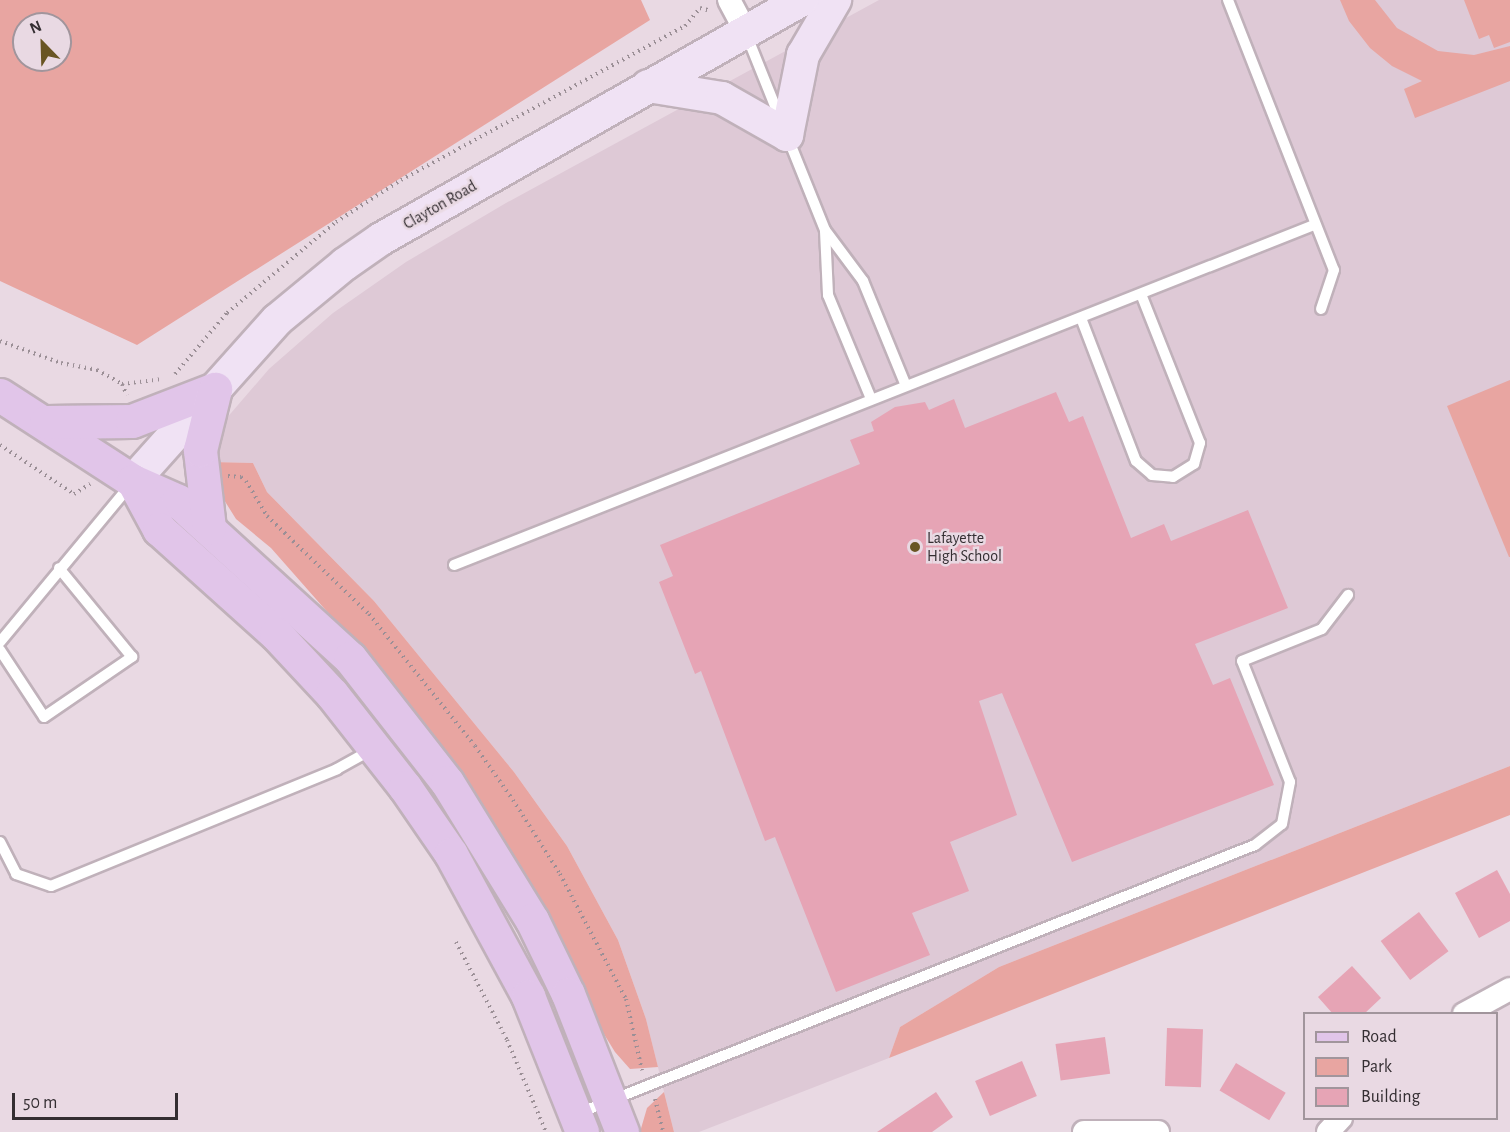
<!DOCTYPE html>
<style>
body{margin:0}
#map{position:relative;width:1510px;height:1132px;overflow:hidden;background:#e9d9e3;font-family:"Alegreya Sans",sans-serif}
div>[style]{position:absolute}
.built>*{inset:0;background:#dec9d6}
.green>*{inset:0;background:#e8a5a1}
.building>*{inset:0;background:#e6a4b5;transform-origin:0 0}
.path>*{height:4px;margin-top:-2px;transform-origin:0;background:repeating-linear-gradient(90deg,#9b8f96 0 1.5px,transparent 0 6px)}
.roads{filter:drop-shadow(2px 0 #c0b1ba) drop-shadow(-2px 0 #c0b1ba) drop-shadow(0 2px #c0b1ba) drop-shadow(0 -2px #c0b1ba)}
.service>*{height:10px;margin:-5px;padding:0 5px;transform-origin:5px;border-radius:5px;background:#fff}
.minor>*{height:22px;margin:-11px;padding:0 11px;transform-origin:11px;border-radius:11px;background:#fff}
.secondary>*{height:32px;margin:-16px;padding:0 16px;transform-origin:16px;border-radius:16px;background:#f0e2f4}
.primary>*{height:33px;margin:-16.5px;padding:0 16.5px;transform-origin:16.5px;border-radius:16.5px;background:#e1c5e9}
.dots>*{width:16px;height:16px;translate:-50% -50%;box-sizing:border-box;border:3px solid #e9d9e3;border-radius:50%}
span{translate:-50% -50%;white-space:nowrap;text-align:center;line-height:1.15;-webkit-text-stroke:5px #e9d9e3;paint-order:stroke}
.street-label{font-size:16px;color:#342e32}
.poi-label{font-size:16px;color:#342e32}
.left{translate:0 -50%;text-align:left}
.legend{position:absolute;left:1303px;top:1012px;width:195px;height:108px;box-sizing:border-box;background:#e9d9e3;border:2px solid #a1959c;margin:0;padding:8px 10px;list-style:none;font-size:18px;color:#342e32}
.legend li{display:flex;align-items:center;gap:12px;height:30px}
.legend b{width:30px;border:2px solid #a1959c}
.north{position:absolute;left:12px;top:12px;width:60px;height:60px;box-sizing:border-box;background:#e9d9e3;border:2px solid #a1959c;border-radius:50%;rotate:337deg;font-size:16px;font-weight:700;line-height:24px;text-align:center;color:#342e32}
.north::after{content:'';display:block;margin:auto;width:21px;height:27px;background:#695524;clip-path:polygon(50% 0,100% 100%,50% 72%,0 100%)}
.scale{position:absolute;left:12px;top:1093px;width:166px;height:27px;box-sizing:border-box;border:3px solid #342e32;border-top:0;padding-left:8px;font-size:18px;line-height:21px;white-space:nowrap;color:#342e32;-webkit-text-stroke:4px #e9d9e3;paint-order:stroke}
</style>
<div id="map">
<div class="built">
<i style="clip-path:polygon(879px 0,1510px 0,1510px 766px,999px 967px,900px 1027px,889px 1058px,699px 1132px,674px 1132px,646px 1019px,618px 940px,567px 846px,514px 772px,374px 601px,267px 492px,253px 463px,212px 462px,219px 427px,269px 369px,333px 313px,406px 262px,506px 203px)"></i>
</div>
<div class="green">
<i style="clip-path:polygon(evenodd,0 0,641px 0,650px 20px,137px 345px,0 281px,0 0,24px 24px,60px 24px,60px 60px,24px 60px,24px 24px)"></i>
<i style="clip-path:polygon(1340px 0,1375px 0,1397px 28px,1438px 51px,1474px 55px,1510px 46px,1510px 81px,1415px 118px,1404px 89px,1422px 81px,1392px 66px,1370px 48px,1349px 21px)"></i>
<i style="clip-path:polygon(1464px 0,1510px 0,1510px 42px,1494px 48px,1489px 35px,1479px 39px)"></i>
<i style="clip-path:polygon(1510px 380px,1510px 557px,1509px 557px,1447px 406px)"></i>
<i style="clip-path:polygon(212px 462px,253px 463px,267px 492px,374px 601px,514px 772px,567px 846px,618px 940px,646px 1019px,658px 1067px,630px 1069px,615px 1052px,382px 674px,271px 548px,236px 519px,221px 495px)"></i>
<i style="clip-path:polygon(1510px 766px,1510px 815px,889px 1058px,900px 1027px,999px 967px)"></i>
<i style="clip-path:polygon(664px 1092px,674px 1132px,640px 1132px,647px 1108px)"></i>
</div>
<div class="building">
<i style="clip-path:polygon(1056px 392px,1069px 422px,1083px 416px,1131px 538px,1164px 524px,1171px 541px,1248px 510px,1288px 608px,1195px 644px,1213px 685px,1230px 678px,1274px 785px,1072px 862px,1002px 693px,979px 701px,1017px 815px,950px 842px,969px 891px,912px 913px,930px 955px,836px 992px,775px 837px,765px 841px,701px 671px,695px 674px,659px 582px,673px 576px,660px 545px,860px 464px,850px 440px,874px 431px,871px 422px,895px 407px,925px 402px,929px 410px,954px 399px,965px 428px)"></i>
<i style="clip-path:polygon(1497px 870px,1510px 894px,1510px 921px,1479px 938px,1455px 893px)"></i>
<i style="left:1419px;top:912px;width:49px;height:48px;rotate:53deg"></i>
<i style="clip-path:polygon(1352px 966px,1381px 998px,1364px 1014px,1333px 1014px,1318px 997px)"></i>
<i style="left:1167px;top:1028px;width:36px;height:58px;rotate:2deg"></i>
<i style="left:1105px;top:1037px;width:37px;height:50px;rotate:82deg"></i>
<i style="left:1022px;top:1061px;width:38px;height:51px;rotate:67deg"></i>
<i style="left:1236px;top:1063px;width:58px;height:32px;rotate:31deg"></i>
<i style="clip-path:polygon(936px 1092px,953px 1117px,932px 1132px,877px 1132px)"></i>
</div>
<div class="path">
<i style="left:0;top:341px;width:65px;rotate:19.8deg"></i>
<i style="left:61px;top:363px;width:37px;rotate:11deg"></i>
<i style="left:97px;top:370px;width:29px;rotate:29deg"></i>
<i style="left:122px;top:384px;width:12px;rotate:66deg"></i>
<i style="left:175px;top:374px;width:80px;rotate:-49.6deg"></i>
<i style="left:227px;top:313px;width:142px;rotate:-39.9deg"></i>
<i style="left:336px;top:222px;width:77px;rotate:-32.9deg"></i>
<i style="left:401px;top:180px;width:323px;rotate:-28.5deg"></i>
<i style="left:685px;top:26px;width:23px;rotate:-50deg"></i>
<i style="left:700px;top:8px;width:8px;rotate:14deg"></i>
<i style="left:122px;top:384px;width:38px;rotate:-7deg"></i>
<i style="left:0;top:445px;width:89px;rotate:33.5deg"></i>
<i style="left:74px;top:494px;width:19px;rotate:-32deg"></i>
<i style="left:228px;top:476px;width:13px;rotate:4deg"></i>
<i style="left:241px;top:477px;width:6px;rotate:39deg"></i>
<i style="left:246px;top:481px;width:41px;rotate:59deg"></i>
<i style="left:267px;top:516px;width:141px;rotate:43.9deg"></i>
<i style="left:369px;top:614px;width:169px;rotate:51.2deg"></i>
<i style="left:475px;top:746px;width:66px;rotate:54.9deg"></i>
<i style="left:513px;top:800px;width:88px;rotate:57.6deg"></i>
<i style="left:560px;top:874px;width:141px;rotate:62.2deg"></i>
<i style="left:626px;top:999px;width:73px;rotate:77.3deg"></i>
<i style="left:456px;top:942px;width:110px;rotate:62.5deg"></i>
<i style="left:507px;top:1040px;width:100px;rotate:67deg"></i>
<i style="left:655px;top:1099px;width:34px;rotate:76deg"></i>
</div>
<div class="roads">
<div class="service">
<i style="left:1228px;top:0;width:290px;rotate:68.6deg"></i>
<i style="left:1334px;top:270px;width:41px;rotate:108.4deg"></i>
<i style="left:747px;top:36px;width:92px;rotate:68.2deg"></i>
<i style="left:788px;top:138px;width:99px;rotate:68.1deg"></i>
<i style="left:825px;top:230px;width:64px;rotate:53.3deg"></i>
<i style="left:863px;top:281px;width:113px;rotate:67.7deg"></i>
<i style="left:825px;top:231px;width:64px;rotate:87.3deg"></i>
<i style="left:828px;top:295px;width:113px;rotate:67.5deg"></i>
<i style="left:1081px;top:318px;width:153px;rotate:69deg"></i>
<i style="left:1136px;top:461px;width:21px;rotate:41deg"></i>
<i style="left:1152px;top:475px;width:21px;rotate:5deg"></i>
<i style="left:1173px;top:477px;width:25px;rotate:-32deg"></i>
<i style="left:1194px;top:464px;width:22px;rotate:-74deg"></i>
<i style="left:1200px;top:443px;width:160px;rotate:-111.6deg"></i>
<i style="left:454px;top:565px;width:925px;rotate:-21.57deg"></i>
<i style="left:0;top:642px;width:205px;rotate:-50.3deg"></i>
<i style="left:0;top:650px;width:80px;rotate:56.7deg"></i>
<i style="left:44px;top:717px;width:107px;rotate:-34.3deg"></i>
<i style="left:132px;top:657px;width:115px;rotate:-129.4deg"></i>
<i style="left:0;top:842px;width:36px;rotate:63deg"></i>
<i style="left:16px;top:874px;width:37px;rotate:19deg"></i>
<i style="left:51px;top:886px;width:309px;rotate:-22.2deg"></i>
<i style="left:337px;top:769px;width:39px;rotate:-29deg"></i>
<i style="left:579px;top:1113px;width:727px;rotate:-21.63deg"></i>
<i style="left:1255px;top:845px;width:34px;rotate:-38deg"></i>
<i style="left:1282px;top:824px;width:43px;rotate:-79.2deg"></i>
<i style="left:1290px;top:782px;width:130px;rotate:-111.6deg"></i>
<i style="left:1242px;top:661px;width:86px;rotate:-21.8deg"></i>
<i style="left:1322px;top:629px;width:43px;rotate:-52.6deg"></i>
</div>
<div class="minor">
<i style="left:729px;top:0;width:34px;rotate:62deg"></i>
<i style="left:1464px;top:1014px;width:52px;rotate:-28.5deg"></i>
<i style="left:1084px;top:1132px;width:74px"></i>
<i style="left:1328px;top:1132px;width:19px;rotate:-47deg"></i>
</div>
<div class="secondary">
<i style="left:648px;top:86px;width:75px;rotate:9.2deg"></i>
<i style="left:722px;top:98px;width:75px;rotate:29.6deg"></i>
<i style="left:787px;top:135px;width:82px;rotate:-78.7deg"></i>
<i style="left:803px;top:55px;width:64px;rotate:-59.8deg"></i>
<i style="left:133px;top:481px;width:216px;rotate:-48.2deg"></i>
<i style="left:277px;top:320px;width:88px;rotate:-39.5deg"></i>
<i style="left:345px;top:264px;width:44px;rotate:-34.8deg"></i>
<i style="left:381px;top:239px;width:484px;rotate:-29.6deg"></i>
</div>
<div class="primary">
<i style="left:0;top:395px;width:158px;rotate:32.9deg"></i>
<i style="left:133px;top:481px;width:49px;rotate:24deg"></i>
<i style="left:178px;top:501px;width:233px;rotate:42.4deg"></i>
<i style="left:350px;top:658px;width:157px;rotate:52deg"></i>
<i style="left:447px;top:782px;width:162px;rotate:58.4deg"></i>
<i style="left:532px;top:920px;width:82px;rotate:64.1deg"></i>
<i style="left:568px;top:994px;width:148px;rotate:68.6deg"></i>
<i style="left:46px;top:422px;width:86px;rotate:-0.7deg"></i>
<i style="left:132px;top:421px;width:89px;rotate:-21.1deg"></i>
<i style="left:133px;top:481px;width:55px;rotate:61.6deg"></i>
<i style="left:159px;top:529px;width:157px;rotate:41.9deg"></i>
<i style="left:276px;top:634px;width:82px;rotate:47deg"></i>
<i style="left:332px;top:694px;width:118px;rotate:51.9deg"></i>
<i style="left:405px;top:787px;width:81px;rotate:55.5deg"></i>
<i style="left:451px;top:854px;width:162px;rotate:61.5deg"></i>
<i style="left:528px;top:996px;width:146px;rotate:68.3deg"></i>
<i style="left:209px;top:528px;width:79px;rotate:-96.6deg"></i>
<i style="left:200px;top:450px;width:63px;rotate:-76.2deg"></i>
</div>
</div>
<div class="dots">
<i style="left:915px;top:547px;background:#695524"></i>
</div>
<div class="street-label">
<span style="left:440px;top:205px;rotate:-30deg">Clayton Road</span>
</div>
<div class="poi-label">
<span class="left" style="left:927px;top:547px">Lafayette<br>High School</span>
</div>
<ul class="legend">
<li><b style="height:8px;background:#e1c5e9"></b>Road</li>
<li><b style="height:16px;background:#e8a5a1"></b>Park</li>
<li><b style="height:16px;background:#e6a4b5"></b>Building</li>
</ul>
<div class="north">N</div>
<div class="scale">50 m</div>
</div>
